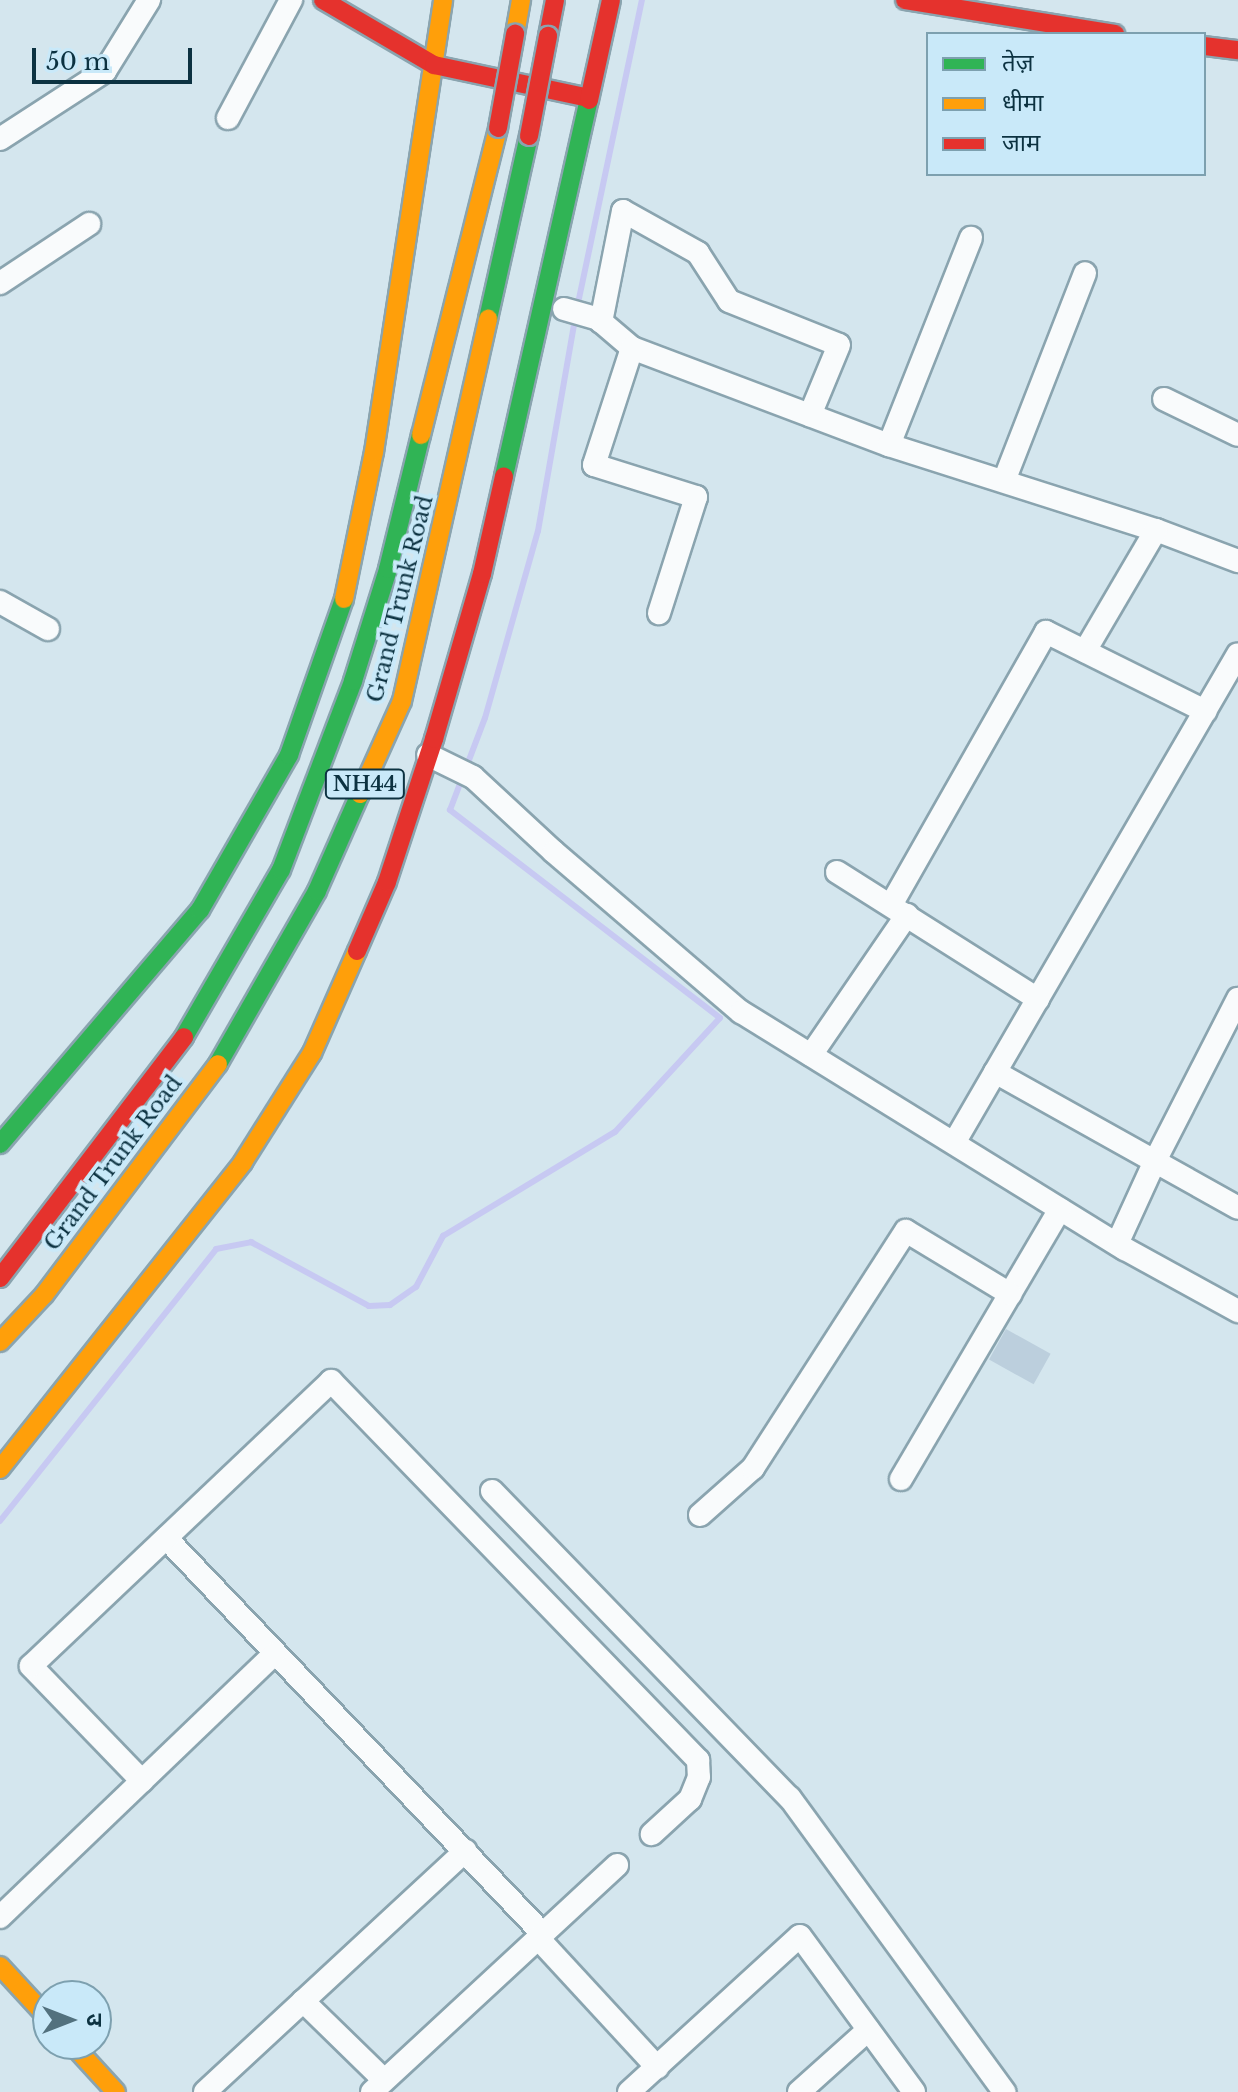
<!DOCTYPE html>
<meta charset="utf-8">
<style>
body{margin:0}
#map{position:relative;width:1238px;height:2092px;overflow:hidden;background:#d4e6ee;font-family:"Libre Baskerville","Noto Sans Devanagari",serif}
div>[style]{position:absolute}
.stream>*{height:6px;margin:-3px;padding:0 3px;transform-origin:3px;border-radius:3px;background:#c7c9f2}
.building>*{inset:0;background:#bccfdd;transform-origin:0 0}
.roads{filter:drop-shadow(2px 0 #8aa4af) drop-shadow(-2px 0 #8aa4af) drop-shadow(0 2px #8aa4af) drop-shadow(0 -2px #8aa4af)}
.street>*{height:22px;margin:-11px;padding:0 11px;transform-origin:11px;border-radius:11px;background:#f9fbfc}
.fast>*{height:18px;margin:-9px;padding:0 9px;transform-origin:9px;border-radius:9px;background:#30b455}
.slow>*{height:18px;margin:-9px;padding:0 9px;transform-origin:9px;border-radius:9px;background:#ff9f0a}
.jam>*{height:18px;margin:-9px;padding:0 9px;transform-origin:9px;border-radius:9px;background:#e5322d}
.bridges{filter:drop-shadow(2px 0 #8aa4af) drop-shadow(-2px 0 #8aa4af) drop-shadow(0 2px #8aa4af) drop-shadow(0 -2px #8aa4af)}
.jam-bridge>*{height:18px;margin:-9px;padding:0 9px;transform-origin:9px;border-radius:9px;background:#e5322d}
span{translate:-50% -50%;white-space:nowrap;text-align:center;line-height:1.15;-webkit-text-stroke:8px #c9e9f9;paint-order:stroke}
.shield-label span{padding:2px 6px;background:#c9e9f9;border:2px solid;border-radius:6px;-webkit-text-stroke-width:0}
.shield-label{font-size:20px;color:#0c3241;font-weight:700}
.street-label{font-size:22px;color:#0c3241}
.legend{position:absolute;left:926px;top:32px;width:280px;height:144px;box-sizing:border-box;background:#c9e9f9;border:2px solid #7da0af;margin:0;padding:10px 14px;list-style:none;font-size:24px;color:#0c3241}
.legend li{display:flex;align-items:center;gap:16px;height:40px}
.legend b{width:40px;border:2px solid #7da0af}
.north{position:absolute;left:32px;top:1980px;width:80px;height:80px;box-sizing:border-box;background:#c9e9f9;border:2px solid #7da0af;border-radius:50%;rotate:90deg;font-size:22px;font-weight:700;line-height:32px;text-align:center;color:#0c3241}
.north::after{content:'';display:block;margin:auto;width:28px;height:36px;background:#52717e;clip-path:polygon(50% 0,100% 100%,50% 72%,0 100%)}
.scale{position:absolute;left:32px;top:48px;width:160px;height:36px;box-sizing:border-box;border:4px solid #0c3241;border-top:0;padding-left:10px;font-size:24px;line-height:28px;white-space:nowrap;color:#0c3241;-webkit-text-stroke:6px #c9e9f9;paint-order:stroke}
</style>
<div id="map">
<div class="stream">
<i style="left:577px;top:308px;width:315px;rotate:-78.1deg"></i>
<i style="left:0;top:1521px;width:347px;rotate:-51.5deg"></i>
<i style="left:216px;top:1249px;width:36px;rotate:-11deg"></i>
<i style="left:251px;top:1242px;width:134px;rotate:28.5deg"></i>
<i style="left:369px;top:1306px;width:21px;rotate:-3deg"></i>
<i style="left:390px;top:1305px;width:32px;rotate:-35deg"></i>
<i style="left:416px;top:1287px;width:58px;rotate:-62.1deg"></i>
<i style="left:443px;top:1236px;width:201px;rotate:-31.2deg"></i>
<i style="left:615px;top:1132px;width:155px;rotate:-47.4deg"></i>
<i style="left:720px;top:1018px;width:341px;rotate:-142.4deg"></i>
<i style="left:450px;top:810px;width:98px;rotate:-69.2deg"></i>
<i style="left:485px;top:718px;width:194px;rotate:-74.2deg"></i>
<i style="left:538px;top:531px;width:215px;rotate:-80.1deg"></i>
</div>
<div class="building">
<i style="left:1006px;top:1329px;width:51px;height:35px;rotate:29deg"></i>
</div>
<div class="roads">
<div class="street">
<i style="left:228px;top:118px;width:134px;rotate:-61.9deg"></i>
<i style="left:0;top:139px;width:125px;rotate:-32.9deg"></i>
<i style="left:105px;top:71px;width:84px;rotate:-58.2deg"></i>
<i style="left:0;top:283px;width:107px;rotate:-33.5deg"></i>
<i style="left:564px;top:309px;width:35px;rotate:16deg"></i>
<i style="left:598px;top:319px;width:45px;rotate:40.5deg"></i>
<i style="left:632px;top:348px;width:275px;rotate:20.7deg"></i>
<i style="left:889px;top:445px;width:280px;rotate:17.7deg"></i>
<i style="left:1156px;top:530px;width:88px;rotate:20.7deg"></i>
<i style="left:601px;top:322px;width:113px;rotate:-78.8deg"></i>
<i style="left:623px;top:211px;width:86px;rotate:29.2deg"></i>
<i style="left:698px;top:253px;width:57px;rotate:57.1deg"></i>
<i style="left:729px;top:301px;width:118px;rotate:21.8deg"></i>
<i style="left:839px;top:345px;width:76px;rotate:112.5deg"></i>
<i style="left:632px;top:348px;width:123px;rotate:108deg"></i>
<i style="left:594px;top:465px;width:107px;rotate:17.4deg"></i>
<i style="left:696px;top:497px;width:122px;rotate:107.7deg"></i>
<i style="left:1164px;top:399px;width:82px;rotate:25.9deg"></i>
<i style="left:889px;top:445px;width:223px;rotate:-68.4deg"></i>
<i style="left:1004px;top:481px;width:223px;rotate:-68.7deg"></i>
<i style="left:0;top:602px;width:55px;rotate:29.4deg"></i>
<i style="left:1085px;top:651px;width:140px;rotate:-59.6deg"></i>
<i style="left:428px;top:755px;width:50px;rotate:26.1deg"></i>
<i style="left:473px;top:777px;width:110px;rotate:42.8deg"></i>
<i style="left:554px;top:852px;width:246px;rotate:40.6deg"></i>
<i style="left:741px;top:1012px;width:451px;rotate:31.7deg"></i>
<i style="left:1125px;top:1249px;width:129px;rotate:28.8deg"></i>
<i style="left:837px;top:872px;width:238px;rotate:32.3deg"></i>
<i style="left:891px;top:905px;width:314px;rotate:-60.4deg"></i>
<i style="left:1046px;top:632px;width:178px;rotate:26.4deg"></i>
<i style="left:811px;top:1055px;width:170px;rotate:-55.6deg"></i>
<i style="left:995px;top:1072px;width:278px;rotate:29.2deg"></i>
<i style="left:954px;top:1143px;width:565px;rotate:-59.85deg"></i>
<i style="left:1117px;top:1244px;width:94px;rotate:-65.4deg"></i>
<i style="left:1156px;top:1159px;width:180px;rotate:-62.9deg"></i>
<i style="left:901px;top:1479px;width:313px;rotate:-59.5deg"></i>
<i style="left:492px;top:1491px;width:428px;rotate:45.9deg"></i>
<i style="left:790px;top:1798px;width:364px;rotate:53.9deg"></i>
<i style="left:700px;top:1515px;width:71px;rotate:-41.6deg"></i>
<i style="left:753px;top:1468px;width:282px;rotate:-57.2deg"></i>
<i style="left:906px;top:1231px;width:122px;rotate:31.2deg"></i>
<i style="left:166px;top:1538px;width:547px;rotate:46.41deg"></i>
<i style="left:142px;top:1781px;width:160px;rotate:-134deg"></i>
<i style="left:31px;top:1666px;width:414px;rotate:-43.5deg"></i>
<i style="left:331px;top:1381px;width:528px;rotate:45.92deg"></i>
<i style="left:698px;top:1760px;width:17px;rotate:87deg"></i>
<i style="left:699px;top:1777px;width:24px;rotate:112deg"></i>
<i style="left:690px;top:1799px;width:52px;rotate:137.4deg"></i>
<i style="left:0;top:1917px;width:381px;rotate:-43.8deg"></i>
<i style="left:538px;top:1938px;width:176px;rotate:47.3deg"></i>
<i style="left:303px;top:2001px;width:113px;rotate:44.3deg"></i>
<i style="left:205px;top:2092px;width:355px;rotate:-42.8deg"></i>
<i style="left:372px;top:2092px;width:334px;rotate:-42.8deg"></i>
<i style="left:629px;top:2092px;width:231px;rotate:-42.4deg"></i>
<i style="left:800px;top:1936px;width:193px;rotate:53.8deg"></i>
<i style="left:799px;top:2092px;width:93px;rotate:-41.9deg"></i>
</div>
<div class="fast">
<i style="left:488px;top:319px;width:188px;rotate:-77.4deg"></i>
<i style="left:504px;top:476px;width:385px;rotate:-77.3deg"></i>
<i style="left:184px;top:1037px;width:193px;rotate:-59.9deg"></i>
<i style="left:281px;top:870px;width:202px;rotate:-69.1deg"></i>
<i style="left:353px;top:681px;width:117px;rotate:-72.6deg"></i>
<i style="left:388px;top:569px;width:138px;rotate:-76.2deg"></i>
<i style="left:218px;top:1064px;width:199px;rotate:-60.2deg"></i>
<i style="left:317px;top:891px;width:106px;rotate:-66.1deg"></i>
<i style="left:0;top:1144px;width:308px;rotate:-49.5deg"></i>
<i style="left:200px;top:910px;width:179px;rotate:-60.1deg"></i>
<i style="left:289px;top:755px;width:165px;rotate:-70.6deg"></i>
</div>
<div class="slow">
<i style="left:515px;top:34px;width:35px;rotate:-80deg"></i>
<i style="left:421px;top:435px;width:317px;rotate:-75.9deg"></i>
<i style="left:344px;top:599px;width:150px;rotate:-78.5deg"></i>
<i style="left:374px;top:452px;width:457px;rotate:-81.3deg"></i>
<i style="left:360px;top:794px;width:102px;rotate:-65.7deg"></i>
<i style="left:402px;top:701px;width:392px;rotate:-77.3deg"></i>
<i style="left:0;top:1342px;width:64px;rotate:-46.9deg"></i>
<i style="left:44px;top:1295px;width:289px;rotate:-53deg"></i>
<i style="left:0;top:1469px;width:392px;rotate:-51.6deg"></i>
<i style="left:243px;top:1162px;width:129px;rotate:-57.7deg"></i>
<i style="left:312px;top:1053px;width:111px;rotate:-66.2deg"></i>
<i style="left:0;top:1966px;width:71px;rotate:47.3deg"></i>
<i style="left:72px;top:2044px;width:65px;rotate:47.5deg"></i>
</div>
<div class="jam">
<i style="left:323px;top:0;width:129px;rotate:30.4deg"></i>
<i style="left:434px;top:65px;width:158px;rotate:12deg"></i>
<i style="left:905px;top:0;width:213px;rotate:9.2deg"></i>
<i style="left:548px;top:36px;width:37px;rotate:-79deg"></i>
<i style="left:1204px;top:46px;width:34px;rotate:7deg"></i>
<i style="left:589px;top:100px;width:102px;rotate:-77.6deg"></i>
<i style="left:357px;top:951px;width:75px;rotate:-66.5deg"></i>
<i style="left:387px;top:882px;width:151px;rotate:-71.8deg"></i>
<i style="left:434px;top:739px;width:172px;rotate:-73.8deg"></i>
<i style="left:482px;top:574px;width:100px;rotate:-77.3deg"></i>
<i style="left:0;top:1278px;width:303px;rotate:-52.6deg"></i>
</div>
</div>
<div class="bridges">
<div class="jam-bridge">
<i style="left:498px;top:128px;width:96px;rotate:-79.7deg"></i>
<i style="left:529px;top:136px;width:102px;rotate:-79.2deg"></i>
</div>
</div>
<div class="shield-label">
<span style="left:365px;top:784px">NH44</span>
</div>
<div class="street-label">
<span style="left:400px;top:599px;rotate:-76deg">Grand Trunk Road</span>
<span style="left:113px;top:1163px;rotate:-53deg">Grand Trunk Road</span>
</div>
<ul class="legend">
<li><b style="height:10px;background:#30b455"></b>तेज़</li>
<li><b style="height:10px;background:#ff9f0a"></b>धीमा</li>
<li><b style="height:10px;background:#e5322d"></b>जाम</li>
</ul>
<div class="north">उ</div>
<div class="scale">50 m</div>
</div>
